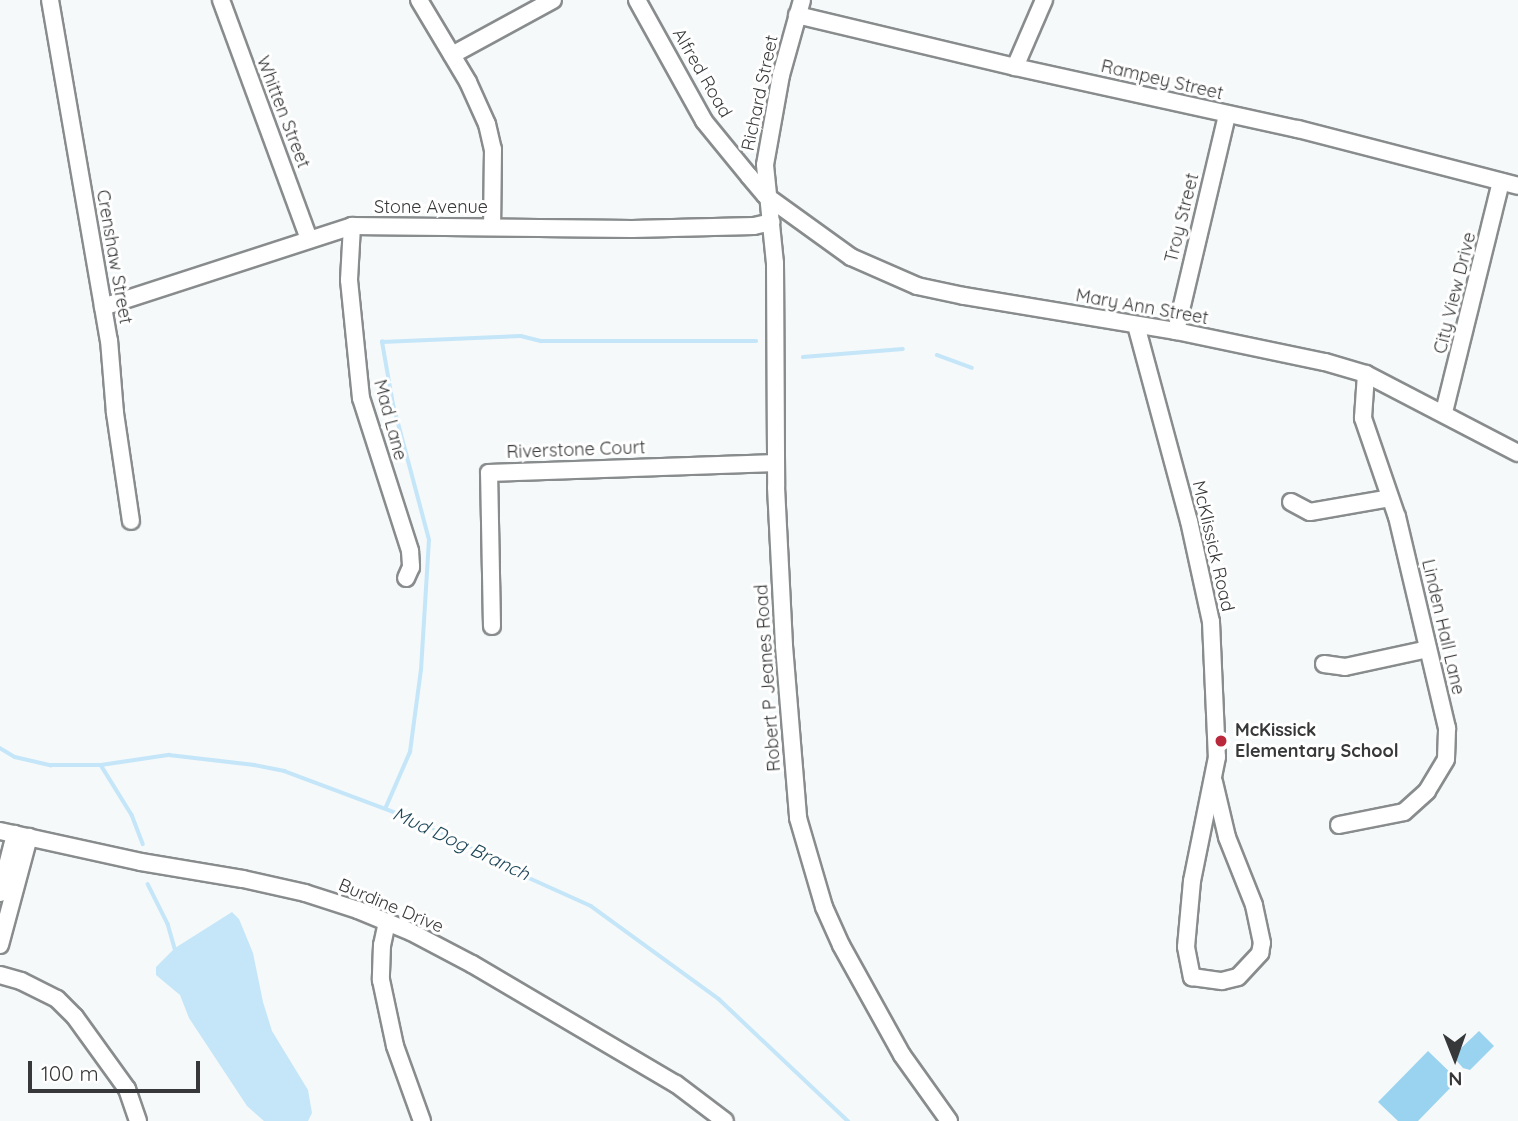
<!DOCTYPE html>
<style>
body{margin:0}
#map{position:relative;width:1518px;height:1121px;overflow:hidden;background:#f5f9fa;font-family:Quicksand,sans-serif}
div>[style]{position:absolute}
.green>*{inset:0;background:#9ad3ef}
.water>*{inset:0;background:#c4e6f8}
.stream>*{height:3.5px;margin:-1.75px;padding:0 1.75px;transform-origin:1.75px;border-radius:1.75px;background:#c4e6f8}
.roads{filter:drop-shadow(2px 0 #898c8d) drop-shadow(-2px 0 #898c8d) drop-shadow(0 2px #898c8d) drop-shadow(0 -2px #898c8d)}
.minor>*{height:16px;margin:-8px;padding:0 8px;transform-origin:8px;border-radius:8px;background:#fff}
.dots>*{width:19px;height:19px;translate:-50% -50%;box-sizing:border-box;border:4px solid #fff;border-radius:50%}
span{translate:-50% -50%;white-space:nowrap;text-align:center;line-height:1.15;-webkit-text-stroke:6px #fff;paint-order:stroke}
.street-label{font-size:18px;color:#373839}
.poi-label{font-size:18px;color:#373839;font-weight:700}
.left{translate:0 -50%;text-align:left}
.water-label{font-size:19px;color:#1f485a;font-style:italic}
.north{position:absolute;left:1420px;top:1023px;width:70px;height:70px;-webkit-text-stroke:5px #fff;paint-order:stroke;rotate:179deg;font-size:19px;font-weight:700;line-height:28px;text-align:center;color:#373839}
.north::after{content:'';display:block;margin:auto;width:24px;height:32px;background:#373839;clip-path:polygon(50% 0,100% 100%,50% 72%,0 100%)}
.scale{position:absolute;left:28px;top:1061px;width:172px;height:32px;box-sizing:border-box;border:4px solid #373839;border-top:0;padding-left:9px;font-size:21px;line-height:24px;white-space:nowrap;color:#373839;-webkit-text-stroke:5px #fff;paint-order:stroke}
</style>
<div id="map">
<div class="green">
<i style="clip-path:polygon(1479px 1031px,1494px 1046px,1470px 1070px,1463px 1068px,1456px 1060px,1456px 1053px)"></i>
<i style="clip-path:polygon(1428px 1051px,1458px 1080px,1418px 1121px,1398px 1121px,1378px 1102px)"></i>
</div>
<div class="water">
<i style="clip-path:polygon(232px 912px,239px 919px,253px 953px,263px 1002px,272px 1031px,308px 1090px,312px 1113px,308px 1121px,264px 1121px,247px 1106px,189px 1018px,180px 995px,156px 975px,156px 967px,175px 948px)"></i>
</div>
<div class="stream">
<i style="left:937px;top:355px;width:37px;rotate:20deg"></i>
<i style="left:803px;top:357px;width:100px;rotate:-4.6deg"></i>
<i style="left:0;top:748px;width:17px;rotate:31deg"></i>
<i style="left:15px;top:757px;width:37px;rotate:13deg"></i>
<i style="left:51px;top:765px;width:50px"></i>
<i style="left:101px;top:765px;width:69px;rotate:-8.4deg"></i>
<i style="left:169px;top:755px;width:86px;rotate:6.7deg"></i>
<i style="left:254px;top:765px;width:31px;rotate:11deg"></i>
<i style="left:284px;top:771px;width:152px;rotate:20.5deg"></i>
<i style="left:426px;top:824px;width:92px;rotate:28.5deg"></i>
<i style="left:507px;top:868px;width:92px;rotate:24.3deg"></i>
<i style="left:591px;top:906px;width:158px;rotate:36deg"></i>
<i style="left:719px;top:999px;width:178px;rotate:43.4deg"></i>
<i style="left:101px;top:765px;width:59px;rotate:58.2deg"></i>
<i style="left:132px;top:815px;width:31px;rotate:69deg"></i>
<i style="left:386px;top:807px;width:60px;rotate:-66.4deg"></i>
<i style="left:410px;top:752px;width:83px;rotate:-82.4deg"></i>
<i style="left:421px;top:670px;width:130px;rotate:-86.5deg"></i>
<i style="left:429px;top:540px;width:140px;rotate:-104.9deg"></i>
<i style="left:393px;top:405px;width:64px;rotate:-99.9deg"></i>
<i style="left:382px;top:342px;width:139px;rotate:-2.5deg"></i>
<i style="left:521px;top:336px;width:21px;rotate:14deg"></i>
<i style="left:541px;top:341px;width:215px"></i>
<i style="left:148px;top:884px;width:45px;rotate:63.4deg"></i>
<i style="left:168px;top:924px;width:25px;rotate:74deg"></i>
</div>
<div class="roads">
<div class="minor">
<i style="left:50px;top:0;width:345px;rotate:80.2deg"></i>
<i style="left:109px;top:340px;width:73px;rotate:85.3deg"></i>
<i style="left:115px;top:413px;width:109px;rotate:81.6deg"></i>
<i style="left:221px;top:0;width:255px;rotate:69.8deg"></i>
<i style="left:419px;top:0;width:96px;rotate:59.1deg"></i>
<i style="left:468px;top:82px;width:46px;rotate:65.7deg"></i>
<i style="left:487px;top:124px;width:26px;rotate:77deg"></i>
<i style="left:493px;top:149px;width:78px;rotate:90.7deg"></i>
<i style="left:637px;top:0;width:138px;rotate:61deg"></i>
<i style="left:704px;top:121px;width:71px;rotate:50.7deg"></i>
<i style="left:749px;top:176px;width:25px;rotate:50deg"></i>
<i style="left:765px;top:195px;width:106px;rotate:35.8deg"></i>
<i style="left:851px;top:257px;width:72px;rotate:23.7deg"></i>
<i style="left:917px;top:286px;width:48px;rotate:12deg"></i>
<i style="left:964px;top:296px;width:215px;rotate:9.4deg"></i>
<i style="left:1176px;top:331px;width:152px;rotate:11.8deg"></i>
<i style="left:1325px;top:362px;width:43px;rotate:16.3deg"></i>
<i style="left:1366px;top:374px;width:171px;rotate:27.5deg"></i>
<i style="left:802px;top:0;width:78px;rotate:105.6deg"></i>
<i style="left:781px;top:75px;width:91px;rotate:100.1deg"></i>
<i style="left:765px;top:165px;width:99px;rotate:84.2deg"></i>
<i style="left:775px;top:263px;width:224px;rotate:89.7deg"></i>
<i style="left:776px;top:487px;width:159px;rotate:87.1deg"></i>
<i style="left:784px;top:646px;width:173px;rotate:85.3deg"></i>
<i style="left:798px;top:818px;width:93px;rotate:73.7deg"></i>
<i style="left:824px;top:907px;width:42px;rotate:65.9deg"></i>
<i style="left:841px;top:945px;width:126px;rotate:61deg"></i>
<i style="left:902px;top:1055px;width:81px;rotate:54.5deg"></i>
<i style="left:797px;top:15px;width:224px;rotate:13.4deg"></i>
<i style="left:1015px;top:67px;width:290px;rotate:12.4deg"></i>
<i style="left:1298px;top:129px;width:227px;rotate:14.5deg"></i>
<i style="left:452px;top:55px;width:115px;rotate:-28.6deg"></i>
<i style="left:1015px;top:67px;width:73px;rotate:-66.6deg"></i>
<i style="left:352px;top:226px;width:54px;rotate:93.2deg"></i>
<i style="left:349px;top:280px;width:119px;rotate:84.2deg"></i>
<i style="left:361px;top:398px;width:161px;rotate:72.2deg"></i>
<i style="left:410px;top:551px;width:16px;rotate:86deg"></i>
<i style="left:411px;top:567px;width:12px;rotate:114deg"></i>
<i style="left:103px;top:307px;width:262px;rotate:-18deg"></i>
<i style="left:352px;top:226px;width:280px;rotate:0.6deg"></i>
<i style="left:632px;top:229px;width:122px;rotate:-1.4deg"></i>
<i style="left:754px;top:226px;width:18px;rotate:-13deg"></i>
<i style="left:1136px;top:325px;width:203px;rotate:74.9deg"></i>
<i style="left:1189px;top:521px;width:103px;rotate:77.7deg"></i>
<i style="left:1211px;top:622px;width:135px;rotate:87.5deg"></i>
<i style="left:1217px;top:757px;width:126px;rotate:101.4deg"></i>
<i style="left:1192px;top:881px;width:66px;rotate:95.2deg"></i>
<i style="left:1186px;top:947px;width:31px;rotate:79deg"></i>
<i style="left:1192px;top:977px;width:30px;rotate:8deg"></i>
<i style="left:1222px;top:981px;width:16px;rotate:-14deg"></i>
<i style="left:1238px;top:977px;width:33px;rotate:-47deg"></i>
<i style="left:1260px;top:953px;width:10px;rotate:-79deg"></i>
<i style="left:1262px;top:943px;width:39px;rotate:-102deg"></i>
<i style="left:1254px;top:905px;width:73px;rotate:-111.7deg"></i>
<i style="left:1227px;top:837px;width:57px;rotate:-103.3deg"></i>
<i style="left:1176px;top:331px;width:222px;rotate:-76.7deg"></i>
<i style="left:1444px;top:412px;width:237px;rotate:-76.1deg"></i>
<i style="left:1291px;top:502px;width:21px;rotate:28deg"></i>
<i style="left:1310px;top:512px;width:81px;rotate:-9.9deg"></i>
<i style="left:492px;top:626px;width:153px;rotate:-91.1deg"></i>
<i style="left:489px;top:473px;width:287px;rotate:-2deg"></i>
<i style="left:1324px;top:664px;width:21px;rotate:8deg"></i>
<i style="left:1345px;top:667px;width:85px;rotate:-12.2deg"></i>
<i style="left:1339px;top:825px;width:66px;rotate:-11.3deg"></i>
<i style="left:1404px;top:812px;width:31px;rotate:-42deg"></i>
<i style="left:1427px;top:791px;width:37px;rotate:-59deg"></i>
<i style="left:1446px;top:759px;width:31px;rotate:-88deg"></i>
<i style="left:1447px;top:728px;width:217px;rotate:-103.3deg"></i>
<i style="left:1397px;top:517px;width:105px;rotate:-109deg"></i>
<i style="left:1363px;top:418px;width:44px;rotate:-86.1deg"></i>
<i style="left:0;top:831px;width:144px;rotate:12.4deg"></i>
<i style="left:141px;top:862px;width:103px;rotate:9.5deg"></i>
<i style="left:243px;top:879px;width:64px;rotate:12.7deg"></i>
<i style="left:305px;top:893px;width:56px;rotate:17.8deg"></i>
<i style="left:358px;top:910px;width:57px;rotate:22.5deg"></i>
<i style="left:411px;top:932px;width:69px;rotate:27.7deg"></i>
<i style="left:472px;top:964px;width:237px;rotate:30.5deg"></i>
<i style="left:676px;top:1084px;width:61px;rotate:37.1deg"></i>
<i style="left:0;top:893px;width:61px;rotate:-75.7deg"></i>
<i style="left:387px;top:922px;width:24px;rotate:102deg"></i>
<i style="left:382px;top:945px;width:35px;rotate:92deg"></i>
<i style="left:381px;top:980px;width:67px;rotate:78deg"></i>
<i style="left:395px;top:1046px;width:80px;rotate:70.2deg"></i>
<i style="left:0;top:945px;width:112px;rotate:-75deg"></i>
<i style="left:0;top:975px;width:22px;rotate:16deg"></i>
<i style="left:21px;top:981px;width:40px;rotate:26.6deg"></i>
<i style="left:57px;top:999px;width:25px;rotate:45deg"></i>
<i style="left:75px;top:1017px;width:89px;rotate:54.2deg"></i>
<i style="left:127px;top:1089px;width:34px;rotate:71deg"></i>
</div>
</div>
<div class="dots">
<i style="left:1221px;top:741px;background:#ba283b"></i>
</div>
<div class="street-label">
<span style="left:702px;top:73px;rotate:60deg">Alfred Road</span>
<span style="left:1162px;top:80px;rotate:13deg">Rampey Street</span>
<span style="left:760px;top:93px;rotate:-78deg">Richard Street</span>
<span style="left:283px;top:112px;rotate:69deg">Whitten Street</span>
<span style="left:431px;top:207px">Stone Avenue</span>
<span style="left:1182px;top:218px;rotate:-76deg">Troy Street</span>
<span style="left:114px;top:257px;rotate:80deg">Crenshaw Street</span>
<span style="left:1455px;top:293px;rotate:-76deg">City View Drive</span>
<span style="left:1142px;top:307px;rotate:10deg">Mary Ann Street</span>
<span style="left:390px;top:420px;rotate:75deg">Mad Lane</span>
<span style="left:576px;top:450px;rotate:-2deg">Riverstone Court</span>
<span style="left:1213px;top:546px;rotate:77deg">McKlissick Road</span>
<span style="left:1443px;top:627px;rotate:77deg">Linden Hall Lane</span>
<span style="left:768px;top:678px;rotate:-94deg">Robert P Jeanes Road</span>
<span style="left:391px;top:906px;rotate:23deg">Burdine Drive</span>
</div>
<div class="poi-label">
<span class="left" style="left:1235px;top:741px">McKissick<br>Elementary School</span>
</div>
<div class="water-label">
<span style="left:461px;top:844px;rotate:25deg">Mud Dog Branch</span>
</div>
<div class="north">N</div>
<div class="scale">100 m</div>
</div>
